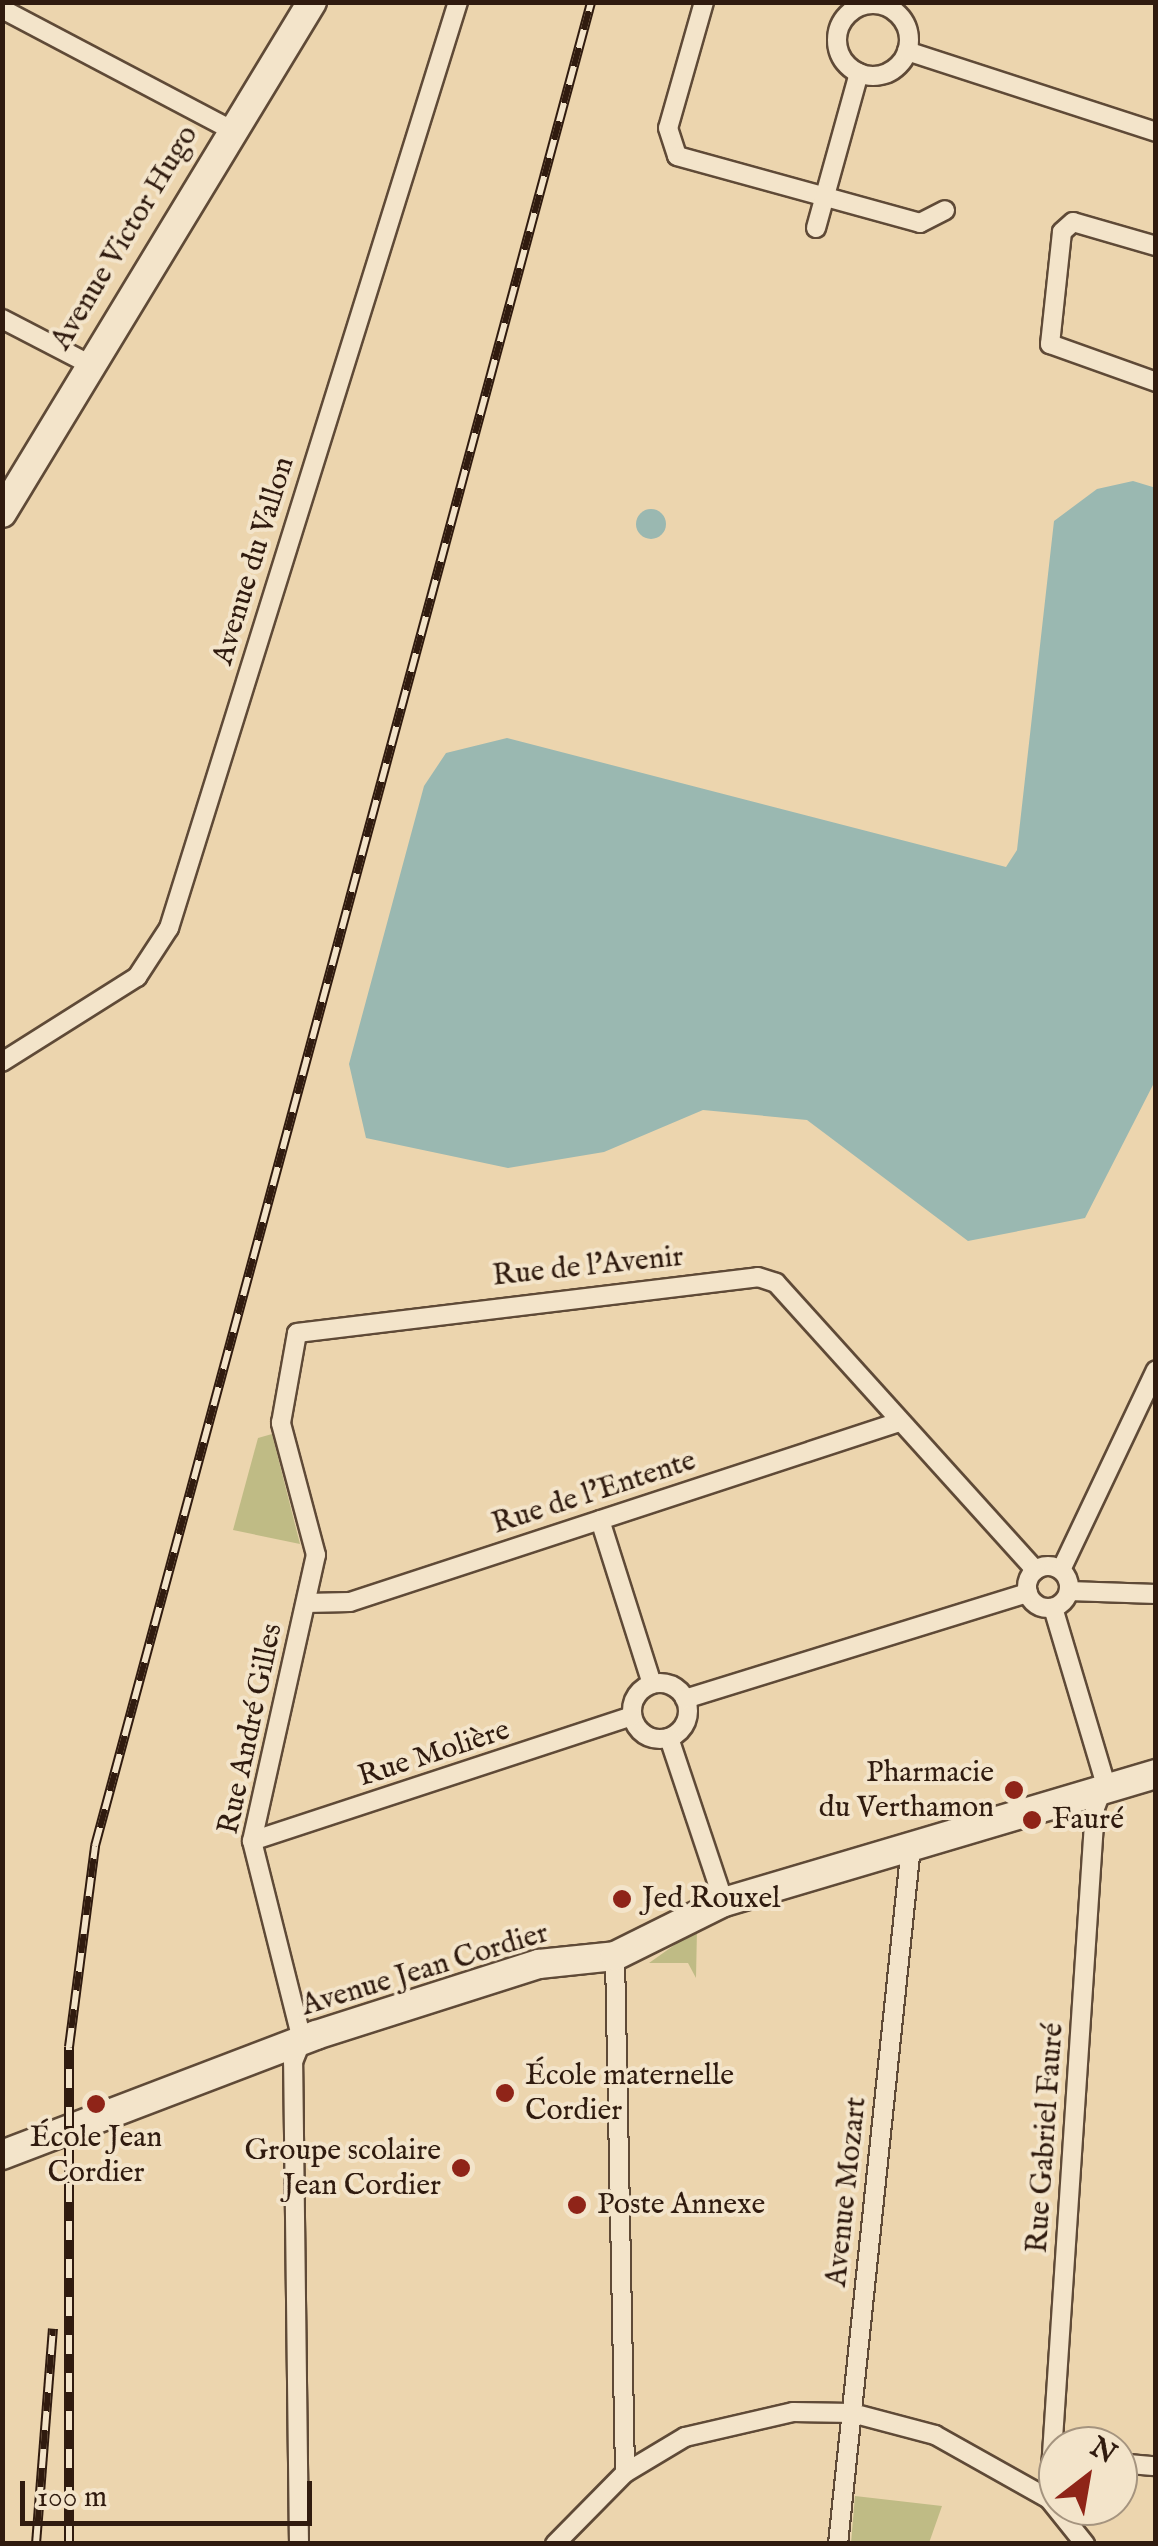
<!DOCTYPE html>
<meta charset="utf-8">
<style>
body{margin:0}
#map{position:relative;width:1158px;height:2546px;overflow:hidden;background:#ecd5ae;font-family:"IM FELL English",serif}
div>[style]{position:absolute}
.green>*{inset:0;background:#bfbb85}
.water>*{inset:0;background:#9ab8b1}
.round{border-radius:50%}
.roads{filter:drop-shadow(2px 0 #5f4a37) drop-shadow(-2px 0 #5f4a37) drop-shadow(0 2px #5f4a37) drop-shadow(0 -2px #5f4a37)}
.street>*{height:18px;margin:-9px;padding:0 9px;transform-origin:9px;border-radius:9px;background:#f3e4ca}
.street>.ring{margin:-9px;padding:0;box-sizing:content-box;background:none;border:18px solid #f3e4ca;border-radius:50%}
.secondary>*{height:28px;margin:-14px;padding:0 14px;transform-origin:14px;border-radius:14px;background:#f3e4ca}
.rail>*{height:10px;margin-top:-5px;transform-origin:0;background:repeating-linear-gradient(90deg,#f3e4ca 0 19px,#301b0f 0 38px);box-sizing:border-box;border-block:2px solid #301b0f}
.dots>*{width:28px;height:28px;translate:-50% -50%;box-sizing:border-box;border:5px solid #f3e4ca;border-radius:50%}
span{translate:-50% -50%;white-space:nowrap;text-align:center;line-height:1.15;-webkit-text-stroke:8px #f3e4ca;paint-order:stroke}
.street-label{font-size:30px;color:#301b0f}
.poi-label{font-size:30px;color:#301b0f}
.right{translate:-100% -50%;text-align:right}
.left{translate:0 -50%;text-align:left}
.frame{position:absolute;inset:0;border:5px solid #301b0f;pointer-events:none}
.north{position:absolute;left:1038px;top:2426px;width:100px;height:100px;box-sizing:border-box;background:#f3e4ca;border:2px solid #a5947f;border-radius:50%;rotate:31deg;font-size:28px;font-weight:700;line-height:40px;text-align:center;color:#301b0f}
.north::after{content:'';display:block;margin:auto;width:35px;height:45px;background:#8f2418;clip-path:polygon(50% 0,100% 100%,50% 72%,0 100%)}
.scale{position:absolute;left:20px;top:2481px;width:292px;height:45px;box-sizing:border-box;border:5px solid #301b0f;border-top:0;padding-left:12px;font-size:30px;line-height:35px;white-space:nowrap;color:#301b0f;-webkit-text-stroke:8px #f3e4ca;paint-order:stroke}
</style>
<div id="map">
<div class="green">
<i style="clip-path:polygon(272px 1434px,300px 1544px,233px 1530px,258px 1438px)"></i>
<i style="clip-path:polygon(697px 1929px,696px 1978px,688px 1963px,649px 1963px)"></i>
<i style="clip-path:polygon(855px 2496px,942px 2506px,929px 2543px,851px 2543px)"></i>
</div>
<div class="water">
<i style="clip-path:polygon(1133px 481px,1156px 488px,1155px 1081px,1085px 1218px,968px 1241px,807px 1120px,703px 1110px,604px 1152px,508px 1168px,366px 1138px,349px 1064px,424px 786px,446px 753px,507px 738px,1006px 867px,1017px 850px,1054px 521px,1097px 489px)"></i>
<i class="round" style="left:636px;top:509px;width:30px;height:30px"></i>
</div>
<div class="roads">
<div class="street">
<i style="left:704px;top:2px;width:131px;rotate:105.9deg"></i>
<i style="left:668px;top:128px;width:29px;rotate:72deg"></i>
<i style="left:677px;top:156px;width:252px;rotate:15.4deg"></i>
<i style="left:920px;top:223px;width:28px;rotate:-27deg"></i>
<i class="ring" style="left:837px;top:4px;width:54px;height:54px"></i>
<i style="left:2px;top:9px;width:258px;rotate:27.8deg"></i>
<i style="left:907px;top:51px;width:262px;rotate:18deg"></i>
<i style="left:816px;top:228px;width:161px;rotate:-74.5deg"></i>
<i style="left:1156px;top:246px;width:86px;rotate:-163.9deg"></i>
<i style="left:1073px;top:222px;width:15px;rotate:138deg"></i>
<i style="left:1062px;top:232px;width:113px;rotate:96.1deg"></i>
<i style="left:1050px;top:344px;width:113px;rotate:19.7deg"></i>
<i style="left:2px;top:319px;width:96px;rotate:27.4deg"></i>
<i style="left:2px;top:1062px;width:160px;rotate:-32.2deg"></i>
<i style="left:137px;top:977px;width:59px;rotate:-56.9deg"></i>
<i style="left:169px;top:928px;width:970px;rotate:-72.67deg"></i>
<i style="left:600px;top:1520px;width:172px;rotate:72.4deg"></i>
<i class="ring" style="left:1027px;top:1566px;width:24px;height:24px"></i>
<i style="left:1061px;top:1570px;width:221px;rotate:-64.6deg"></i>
<i style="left:1069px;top:1591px;width:87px;rotate:2deg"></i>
<i style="left:306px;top:1603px;width:44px;rotate:-1.3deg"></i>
<i style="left:350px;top:1602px;width:575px;rotate:-18.15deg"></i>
<i class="ring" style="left:632px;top:1683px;width:38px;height:38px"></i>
<i style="left:685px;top:1699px;width:359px;rotate:-17.2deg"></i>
<i style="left:669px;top:1738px;width:173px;rotate:71.5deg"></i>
<i style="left:252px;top:1841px;width:400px;rotate:-18.2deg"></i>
<i style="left:615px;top:1956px;width:517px;rotate:88.89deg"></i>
<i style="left:1118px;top:2463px;width:38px;rotate:5deg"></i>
<i style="left:1049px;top:2499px;width:693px;rotate:-86.19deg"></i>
<i style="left:1095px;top:1808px;width:28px;rotate:-69deg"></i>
<i style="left:1105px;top:1782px;width:182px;rotate:-106.6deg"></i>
<i style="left:299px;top:2544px;width:482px;rotate:-90.7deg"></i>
<i style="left:293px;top:2062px;width:24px;rotate:-68deg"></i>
<i style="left:302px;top:2040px;width:205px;rotate:-104.1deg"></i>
<i style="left:252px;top:1841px;width:293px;rotate:-77.4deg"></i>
<i style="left:316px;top:1555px;width:137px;rotate:-104.9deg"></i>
<i style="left:281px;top:1423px;width:91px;rotate:-79.9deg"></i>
<i style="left:297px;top:1333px;width:464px;rotate:-6.9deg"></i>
<i style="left:758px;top:1277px;width:19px;rotate:18deg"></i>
<i style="left:776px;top:1283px;width:387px;rotate:47.9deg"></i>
<i style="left:555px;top:2544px;width:100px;rotate:-45.4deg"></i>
<i style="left:625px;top:2473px;width:70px;rotate:-31deg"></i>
<i style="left:685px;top:2437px;width:111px;rotate:-13deg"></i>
<i style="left:793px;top:2412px;width:59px;rotate:1deg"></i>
<i style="left:852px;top:2413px;width:86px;rotate:14.8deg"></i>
<i style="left:935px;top:2435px;width:131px;rotate:29.3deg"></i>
<i style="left:1049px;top:2499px;width:58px;rotate:51.3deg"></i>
<i style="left:838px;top:2544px;width:702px;rotate:-84.03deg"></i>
</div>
<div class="secondary">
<i style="left:2px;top:513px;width:598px;rotate:-58.76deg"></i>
<i style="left:2px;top:2155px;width:336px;rotate:-20.9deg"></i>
<i style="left:316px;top:2035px;width:234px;rotate:-17.7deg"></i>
<i style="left:539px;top:1964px;width:76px;rotate:-6deg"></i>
<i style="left:615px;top:1956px;width:122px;rotate:-26.4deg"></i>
<i style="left:724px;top:1902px;width:451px;rotate:-16.5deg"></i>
</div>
</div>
<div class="rail">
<i style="left:36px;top:2544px;width:216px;rotate:-85.5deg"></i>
<i style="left:69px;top:2544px;width:497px;rotate:-90deg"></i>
<i style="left:69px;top:2047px;width:203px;rotate:-82.6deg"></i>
<i style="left:95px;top:1846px;width:1910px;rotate:-74.94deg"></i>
</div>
<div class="dots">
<i style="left:1014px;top:1790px;background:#8f2418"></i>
<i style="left:1032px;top:1820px;background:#8f2418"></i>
<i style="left:622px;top:1899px;background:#8f2418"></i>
<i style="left:505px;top:2093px;background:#8f2418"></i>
<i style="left:96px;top:2104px;background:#8f2418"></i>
<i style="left:461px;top:2168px;background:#8f2418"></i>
<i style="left:577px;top:2205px;background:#8f2418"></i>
</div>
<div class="street-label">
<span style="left:125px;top:238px;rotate:-59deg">Avenue Victor Hugo</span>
<span style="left:254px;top:561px;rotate:-73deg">Avenue du Vallon</span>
<span style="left:588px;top:1267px;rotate:-6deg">Rue de l'Avenir</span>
<span style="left:594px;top:1493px;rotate:-18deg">Rue de l'Entente</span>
<span style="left:251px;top:1729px;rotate:-78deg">Rue André Gilles</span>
<span style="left:434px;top:1754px;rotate:-18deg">Rue Molière</span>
<span style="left:425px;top:1970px;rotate:-17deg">Avenue Jean Cordier</span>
<span style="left:1046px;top:2138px;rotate:-86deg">Rue Gabriel Fauré</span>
<span style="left:847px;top:2192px;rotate:-84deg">Avenue Mozart</span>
</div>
<div class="poi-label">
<span class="right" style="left:994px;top:1790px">Pharmacie<br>du Verthamon</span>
<span class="left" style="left:1052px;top:1820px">Fauré</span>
<span class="left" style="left:642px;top:1899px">Jed Rouxel</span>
<span class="left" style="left:525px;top:2093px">École maternelle<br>Cordier</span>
<span style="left:96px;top:2155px">École Jean<br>Cordier</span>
<span class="right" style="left:441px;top:2168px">Groupe scolaire<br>Jean Cordier</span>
<span class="left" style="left:597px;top:2205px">Poste Annexe</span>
</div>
<div class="frame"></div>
<div class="north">N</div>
<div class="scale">100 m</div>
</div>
